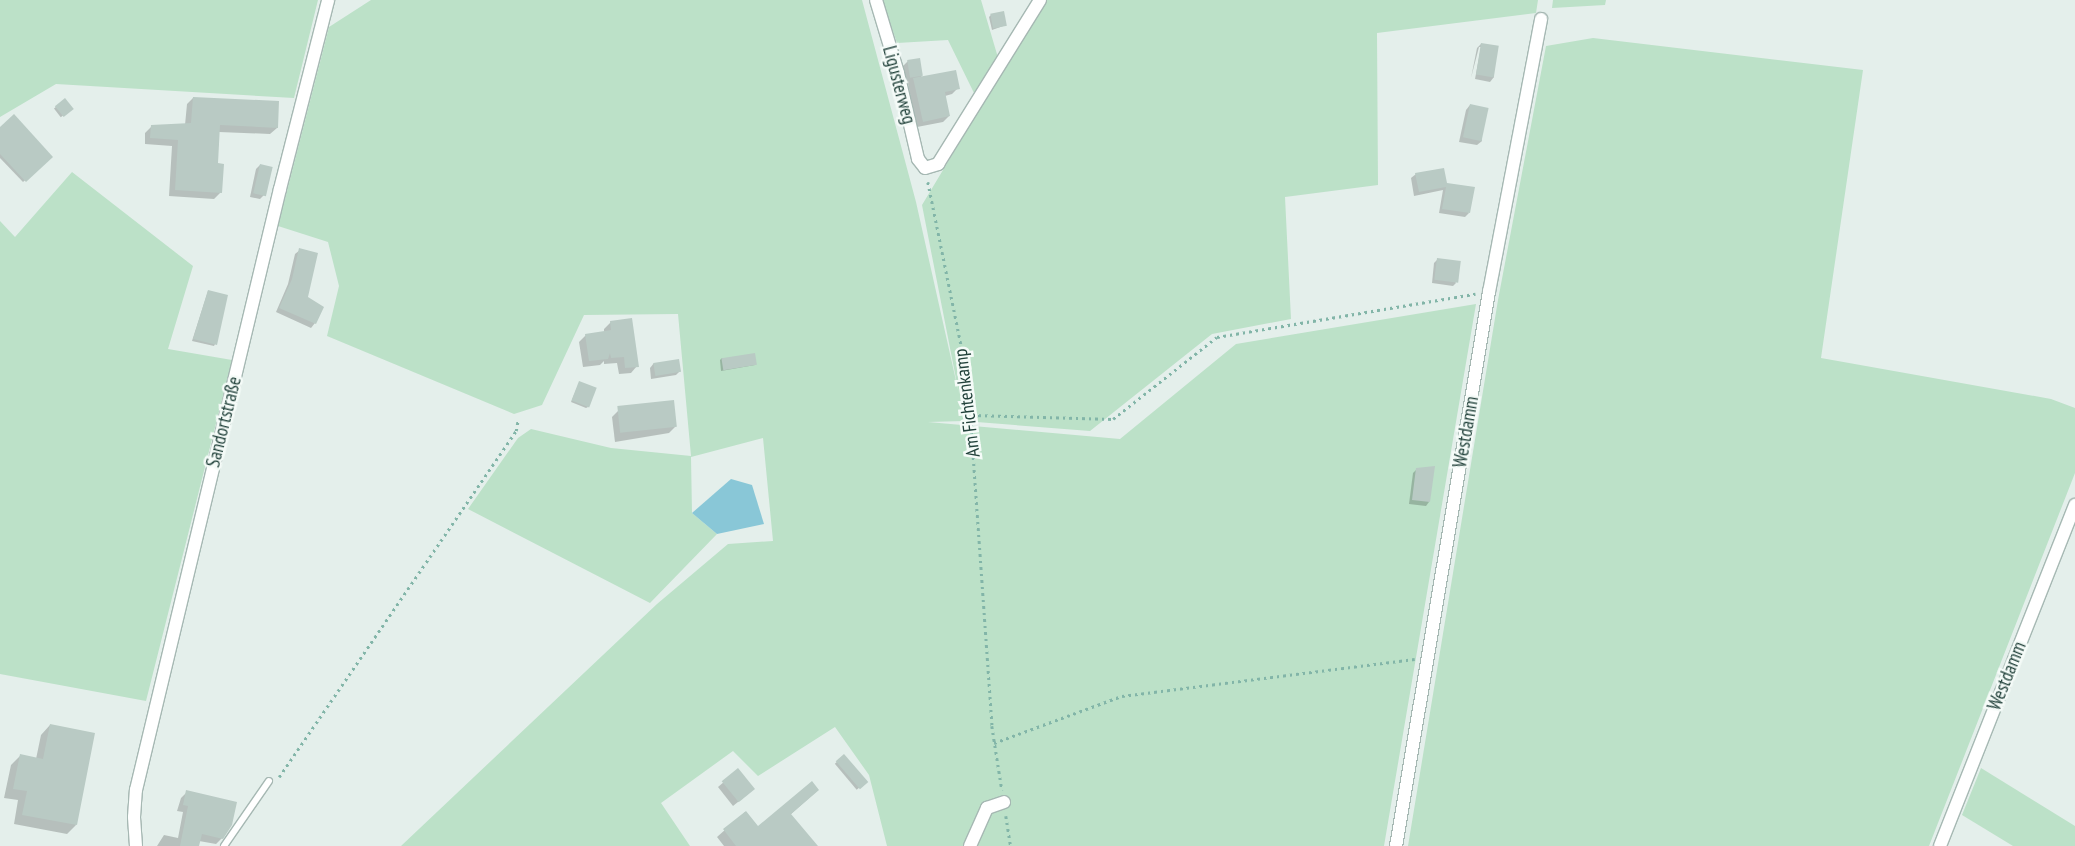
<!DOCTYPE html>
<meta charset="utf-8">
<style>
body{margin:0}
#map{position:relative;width:2075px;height:846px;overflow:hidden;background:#e4efeb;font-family:"PT Sans Narrow",sans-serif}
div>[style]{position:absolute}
.green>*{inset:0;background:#bce1c8}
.water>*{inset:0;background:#89c7d7}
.shadow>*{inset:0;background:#0003;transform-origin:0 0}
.building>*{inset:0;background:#b9cac4;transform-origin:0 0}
.path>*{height:2.5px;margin-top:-1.25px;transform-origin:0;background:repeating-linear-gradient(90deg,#82b5a8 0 2.5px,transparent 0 6.5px)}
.roads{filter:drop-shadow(1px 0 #a6b8b3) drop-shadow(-1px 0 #a6b8b3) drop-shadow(0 1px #a6b8b3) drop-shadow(0 -1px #a6b8b3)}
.lane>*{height:6px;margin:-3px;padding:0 3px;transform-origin:3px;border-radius:3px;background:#fff}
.street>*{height:12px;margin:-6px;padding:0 6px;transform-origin:6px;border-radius:6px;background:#fff}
span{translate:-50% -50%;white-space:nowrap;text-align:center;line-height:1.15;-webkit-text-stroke:5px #f5fbf8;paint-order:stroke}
.street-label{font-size:19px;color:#22423b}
</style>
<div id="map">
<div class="green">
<i style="clip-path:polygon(0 0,318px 0,294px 98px,56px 84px,0 117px)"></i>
<i style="clip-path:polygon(371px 0,862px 0,916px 202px,959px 394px,922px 205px,1045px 0,1538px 0,1536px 13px,1377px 33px,1378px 185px,1285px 197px,1291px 319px,1212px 334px,1090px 431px,964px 421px,928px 422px,1120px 439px,1236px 344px,1476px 304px,1384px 846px,887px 846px,869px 775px,835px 727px,758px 776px,733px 751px,661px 803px,690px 846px,401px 846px,657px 604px,728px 544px,773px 541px,763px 438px,691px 457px,692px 513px,717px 534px,650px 603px,468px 509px,518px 438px,531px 429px,611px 448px,691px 456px,678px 314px,584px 315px,542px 405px,514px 414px,327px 336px,339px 286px,328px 242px,278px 226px,329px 27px)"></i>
<i style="clip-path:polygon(882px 0,981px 0,999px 61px,974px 93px,948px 40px,897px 43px)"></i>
<i style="clip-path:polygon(1553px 0,1606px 0,1605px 5px,1552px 8px)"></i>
<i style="clip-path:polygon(1593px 38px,1863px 70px,1821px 358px,2051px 399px,2075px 408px,2075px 473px,1929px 846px,1408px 846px,1498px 300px,1546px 46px)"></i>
<i style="clip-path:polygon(72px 172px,193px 266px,168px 349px,232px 360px,146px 701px,0 674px,0 221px,15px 237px)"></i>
<i style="clip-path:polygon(1981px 768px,2075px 826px,2075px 846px,2013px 846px,1962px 815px)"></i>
</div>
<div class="water">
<i style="clip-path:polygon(731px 479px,752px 485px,764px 524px,717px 534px,692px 513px)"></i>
</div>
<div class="shadow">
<i style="clip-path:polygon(991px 15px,1006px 25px,992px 30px,989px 17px)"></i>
<i style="clip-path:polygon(1481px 44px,1494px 77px,1490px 82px,1475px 79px,1481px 47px,1479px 47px,1471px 78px,1477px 48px)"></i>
<i style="clip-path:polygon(908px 61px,922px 76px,920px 78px,958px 88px,952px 94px,945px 96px,949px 116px,943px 122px,917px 127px,908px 84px,905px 85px,901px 68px)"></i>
<i style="clip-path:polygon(193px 98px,278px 102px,277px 128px,270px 134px,219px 132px,217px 165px,221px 192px,214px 199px,169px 196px,172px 146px,145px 144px,145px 133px,152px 126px,185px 125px,187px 104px)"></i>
<i style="left:65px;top:100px;width:11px;height:14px;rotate:52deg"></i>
<i style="clip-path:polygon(1470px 105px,1482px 141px,1477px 145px,1459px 142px,1466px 110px)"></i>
<i style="clip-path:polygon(0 128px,51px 157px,23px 182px,0 158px)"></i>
<i style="clip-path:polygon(260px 165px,264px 195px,260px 199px,250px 197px,256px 169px)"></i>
<i style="clip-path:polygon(1416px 174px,1446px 184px,1469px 213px,1465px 217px,1439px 213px,1443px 190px,1414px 196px,1411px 178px)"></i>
<i style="clip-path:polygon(300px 250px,306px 297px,315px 323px,311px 328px,276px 312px,288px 284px,295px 254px)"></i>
<i style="clip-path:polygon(1438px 259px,1456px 283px,1453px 286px,1432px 283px,1434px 263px)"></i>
<i style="clip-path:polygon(208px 291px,215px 344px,214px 346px,192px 341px)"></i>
<i style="clip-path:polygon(611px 322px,637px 366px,631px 373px,619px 374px,617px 363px,604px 364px,604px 361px,600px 365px,583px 367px,579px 342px,586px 335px,604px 333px,604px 329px)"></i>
<i style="clip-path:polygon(722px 358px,755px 365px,721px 371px,720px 360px)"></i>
<i style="clip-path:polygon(654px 363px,680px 371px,676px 375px,651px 379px,650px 368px)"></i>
<i style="clip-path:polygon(579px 383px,588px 407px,586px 408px,571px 402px)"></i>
<i style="clip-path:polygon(619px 410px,676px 426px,669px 433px,615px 442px,612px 417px)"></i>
<i style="clip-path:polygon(1417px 469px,1429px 502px,1426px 506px,1409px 504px,1413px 473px)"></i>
<i style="clip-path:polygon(50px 725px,76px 825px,67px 834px,14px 824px,18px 800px,4px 798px,11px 765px,20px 756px,36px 759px,41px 735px)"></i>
<i style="left:844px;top:756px;width:34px;height:12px;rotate:50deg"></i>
<i style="clip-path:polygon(738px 770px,749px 793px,733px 806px,718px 787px)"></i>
<i style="clip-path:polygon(818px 790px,790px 815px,817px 846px,724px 846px,717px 837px,745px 812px,758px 828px)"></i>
<i style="clip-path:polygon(187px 792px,222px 838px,216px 844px,199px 841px,198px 846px,157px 846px,164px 835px,178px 838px,183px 812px,177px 811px,181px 798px)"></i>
</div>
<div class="building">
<i style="left:1004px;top:11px;width:15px;height:14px;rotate:79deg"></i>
<i style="left:1481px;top:43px;width:18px;height:32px;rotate:9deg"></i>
<i style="left:920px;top:58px;width:18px;height:13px;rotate:81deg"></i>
<i style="clip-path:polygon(956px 70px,960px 89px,945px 92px,950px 116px,923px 122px,913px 78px)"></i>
<i style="clip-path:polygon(193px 97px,279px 101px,278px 128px,220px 125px,218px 163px,224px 164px,222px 193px,175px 190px,178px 140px,150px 138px,151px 125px,191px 123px)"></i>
<i style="left:65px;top:98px;width:14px;height:13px;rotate:51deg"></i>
<i style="left:1470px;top:104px;width:19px;height:34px;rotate:12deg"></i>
<i style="clip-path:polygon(14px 114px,53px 157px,26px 182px,0 154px,0 127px)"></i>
<i style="left:260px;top:164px;width:13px;height:30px;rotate:13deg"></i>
<i style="clip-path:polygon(1444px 168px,1447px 183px,1475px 187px,1470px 213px,1442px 209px,1446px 187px,1419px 192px,1415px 173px)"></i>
<i style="clip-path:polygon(299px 248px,318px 253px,308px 297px,324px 307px,316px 324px,279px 308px,292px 279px)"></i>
<i style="left:1437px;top:258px;width:24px;height:22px;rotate:7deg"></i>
<i style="clip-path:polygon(208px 290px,228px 295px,217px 345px,193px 339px)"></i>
<i style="clip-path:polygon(632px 318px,639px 367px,625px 368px,624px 357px,611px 358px,610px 353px,608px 359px,589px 361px,585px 334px,611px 330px,610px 321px)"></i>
<i style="left:755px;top:353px;width:12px;height:34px;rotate:81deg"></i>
<i style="left:679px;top:359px;width:13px;height:26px;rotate:81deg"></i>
<i style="left:579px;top:381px;width:19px;height:21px;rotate:21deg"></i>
<i style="left:674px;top:400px;width:27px;height:57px;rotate:84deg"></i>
<i style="clip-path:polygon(1435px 466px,1430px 502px,1412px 500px,1416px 468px)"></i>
<i style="clip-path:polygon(50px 724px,95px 733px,77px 825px,22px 815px,27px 791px,13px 789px,20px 754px,43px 759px)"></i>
<i style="left:844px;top:754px;width:37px;height:11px;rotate:49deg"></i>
<i style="left:738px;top:768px;width:27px;height:21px;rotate:51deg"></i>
<i style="clip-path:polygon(812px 781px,819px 790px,791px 814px,818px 846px,736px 846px,723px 829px,746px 811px,758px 826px)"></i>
<i style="clip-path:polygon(186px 790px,237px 802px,232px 825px,223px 839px,202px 834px,199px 846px,180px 846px,188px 806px,183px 805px)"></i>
</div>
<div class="path">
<i style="left:928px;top:182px;width:201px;rotate:78.5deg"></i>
<i style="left:968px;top:379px;width:348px;rotate:86deg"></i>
<i style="left:992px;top:726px;width:65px;rotate:81.1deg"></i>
<i style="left:972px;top:415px;width:141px;rotate:1.6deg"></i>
<i style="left:1113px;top:419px;width:132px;rotate:-38.3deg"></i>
<i style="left:1217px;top:337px;width:262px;rotate:-9.5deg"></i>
<i style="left:994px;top:743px;width:136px;rotate:-20.2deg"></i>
<i style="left:1122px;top:696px;width:295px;rotate:-7.2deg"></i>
<i style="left:279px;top:777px;width:419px;rotate:-55.6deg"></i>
<i style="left:516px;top:431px;width:11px;rotate:-80deg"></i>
<i style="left:1006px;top:816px;width:30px;rotate:81deg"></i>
</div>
<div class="roads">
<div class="lane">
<i style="left:224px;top:846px;width:79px;rotate:-55.3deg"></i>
</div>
<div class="street">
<i style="left:876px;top:0;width:76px;rotate:73.2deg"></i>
<i style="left:898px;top:73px;width:88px;rotate:76.9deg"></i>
<i style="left:918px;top:159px;width:11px;rotate:52deg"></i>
<i style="left:925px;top:168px;width:14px;rotate:-17deg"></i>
<i style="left:938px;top:164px;width:193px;rotate:-58.1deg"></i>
<i style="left:136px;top:846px;width:29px;rotate:-94deg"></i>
<i style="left:134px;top:817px;width:27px;rotate:-86deg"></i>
<i style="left:136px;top:790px;width:618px;rotate:-76.53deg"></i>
<i style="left:280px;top:189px;width:195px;rotate:-75.7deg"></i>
<i style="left:970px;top:846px;width:42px;rotate:-65.9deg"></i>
<i style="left:987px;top:808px;width:18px;rotate:-19deg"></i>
<i style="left:1396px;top:846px;width:562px;rotate:-80.47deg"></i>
<i style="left:1489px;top:292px;width:278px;rotate:-79.2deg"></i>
<i style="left:1940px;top:846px;width:367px;rotate:-68.4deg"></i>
</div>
</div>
<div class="street-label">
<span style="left:899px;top:85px;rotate:75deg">Ligusterweg</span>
<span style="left:967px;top:403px;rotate:-97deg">Am Fichtenkamp</span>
<span style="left:224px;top:422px;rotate:-76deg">Sandortstraße</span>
<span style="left:1466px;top:432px;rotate:-80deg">Westdamm</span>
<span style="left:2007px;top:676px;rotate:-68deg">Westdamm</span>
</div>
</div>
